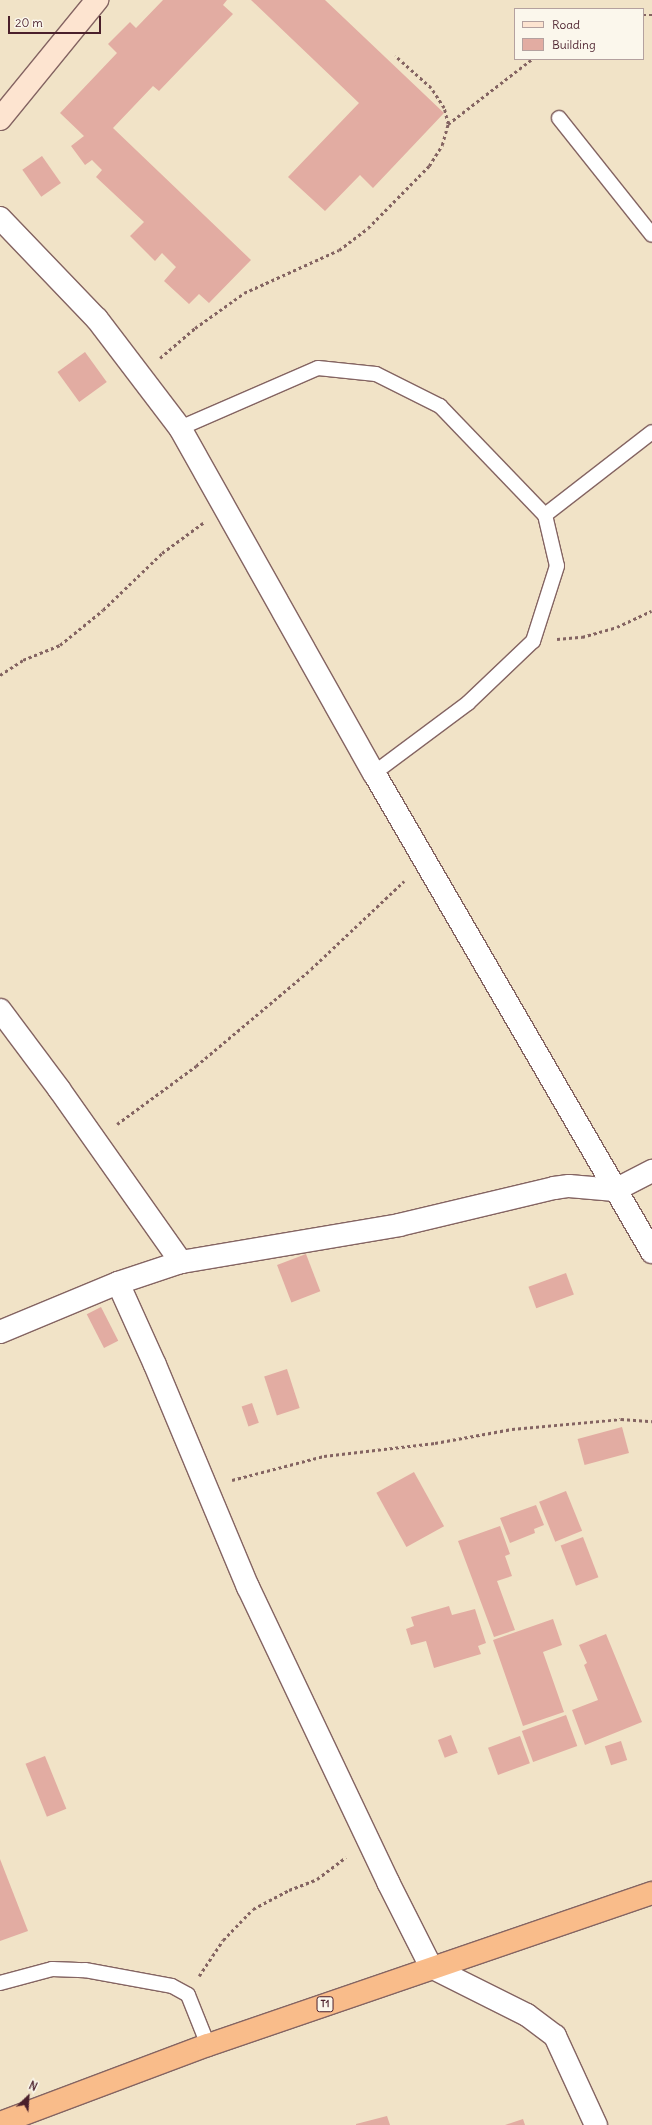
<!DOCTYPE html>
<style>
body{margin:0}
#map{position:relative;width:652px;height:2125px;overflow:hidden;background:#f1e3c7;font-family:Delius,sans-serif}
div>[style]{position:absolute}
.building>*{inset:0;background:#e2aca2;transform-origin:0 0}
.path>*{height:2.5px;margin-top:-1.25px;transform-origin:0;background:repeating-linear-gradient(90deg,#846462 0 3px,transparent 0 6px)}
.roads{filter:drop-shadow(1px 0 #846462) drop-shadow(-1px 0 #846462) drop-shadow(0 1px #846462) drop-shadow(0 -1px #846462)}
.lane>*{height:14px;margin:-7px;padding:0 7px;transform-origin:7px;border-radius:7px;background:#fff}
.street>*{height:22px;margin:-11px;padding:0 11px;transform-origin:11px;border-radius:11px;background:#fff}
.secondary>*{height:22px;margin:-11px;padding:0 11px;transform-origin:11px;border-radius:11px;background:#fde4d0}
.highway>*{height:22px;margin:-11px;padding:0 11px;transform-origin:11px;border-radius:11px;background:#f9bc8a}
span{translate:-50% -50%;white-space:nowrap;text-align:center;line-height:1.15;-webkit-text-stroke:3px #fbf7ec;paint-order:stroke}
.shield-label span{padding:1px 3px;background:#fbf7ec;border:1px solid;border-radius:3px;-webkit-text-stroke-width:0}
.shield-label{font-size:10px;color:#4a1f2b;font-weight:700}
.legend{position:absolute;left:514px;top:8px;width:130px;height:52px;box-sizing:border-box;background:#fbf7ec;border:1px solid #b4a19f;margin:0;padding:5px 7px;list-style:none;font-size:12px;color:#4a1f2b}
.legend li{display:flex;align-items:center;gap:8px;height:20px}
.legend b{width:20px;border:1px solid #b4a19f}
.north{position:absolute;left:8px;top:2077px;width:40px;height:40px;-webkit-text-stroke:3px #fbf7ec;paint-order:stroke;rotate:25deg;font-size:11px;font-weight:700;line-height:16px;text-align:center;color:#4a1f2b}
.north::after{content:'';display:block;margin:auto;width:14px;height:18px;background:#4a1f2b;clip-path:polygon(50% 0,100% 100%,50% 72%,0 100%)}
.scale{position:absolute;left:8px;top:16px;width:93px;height:18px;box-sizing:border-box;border:2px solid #4a1f2b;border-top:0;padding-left:5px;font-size:12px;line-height:14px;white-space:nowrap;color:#4a1f2b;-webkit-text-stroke:3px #fbf7ec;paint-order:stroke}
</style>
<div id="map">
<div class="building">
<i style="clip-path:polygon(163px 0,227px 0,223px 5px,233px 14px,159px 91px,153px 86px,113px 128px,251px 260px,209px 303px,199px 294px,189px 304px,164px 281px,176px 267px,162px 253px,155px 261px,130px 236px,144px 222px,96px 177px,102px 170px,92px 160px,85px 165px,71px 146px,84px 136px,60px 113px,117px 53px,108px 44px,130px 22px,136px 28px)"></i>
<i style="clip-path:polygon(251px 0,325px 0,444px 113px,373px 188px,360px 175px,325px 211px,288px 177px,359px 103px)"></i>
<i style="left:42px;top:156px;width:33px;height:24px;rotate:55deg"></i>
<i style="left:85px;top:352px;width:37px;height:34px;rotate:54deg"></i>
<i style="left:306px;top:1254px;width:40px;height:31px;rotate:69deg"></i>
<i style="left:566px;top:1273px;width:23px;height:40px;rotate:70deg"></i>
<i style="left:101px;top:1307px;width:38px;height:16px;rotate:63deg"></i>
<i style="left:287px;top:1369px;width:41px;height:24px;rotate:72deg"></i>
<i style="left:252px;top:1403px;width:21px;height:11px;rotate:71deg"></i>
<i style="left:622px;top:1427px;width:27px;height:46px;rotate:75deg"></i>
<i style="left:414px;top:1472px;width:62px;height:43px;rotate:61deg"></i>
<i style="left:566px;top:1491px;width:43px;height:29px;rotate:68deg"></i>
<i style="clip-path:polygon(536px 1505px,544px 1525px,534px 1529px,535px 1533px,510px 1543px,500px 1518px)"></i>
<i style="clip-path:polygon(500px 1526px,510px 1554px,505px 1556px,512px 1576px,497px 1581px,515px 1630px,494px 1637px,458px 1541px)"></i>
<i style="left:583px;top:1537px;width:43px;height:24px;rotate:69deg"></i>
<i style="clip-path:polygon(449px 1606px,452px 1615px,475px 1609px,486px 1643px,478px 1646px,481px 1654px,434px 1668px,426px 1641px,411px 1645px,406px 1629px,414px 1626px,411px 1617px)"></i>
<i style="clip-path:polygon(553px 1619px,562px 1645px,543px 1652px,564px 1712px,523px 1726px,493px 1640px)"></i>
<i style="clip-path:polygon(606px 1634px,642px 1722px,585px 1745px,572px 1710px,598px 1700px,584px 1665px,587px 1663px,579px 1645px)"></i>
<i style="left:566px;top:1715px;width:33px;height:47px;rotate:70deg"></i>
<i style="left:451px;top:1735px;width:19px;height:14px;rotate:69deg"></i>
<i style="left:520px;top:1736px;width:29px;height:34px;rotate:70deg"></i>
<i style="left:621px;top:1741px;width:20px;height:17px;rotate:72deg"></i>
<i style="left:45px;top:1756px;width:57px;height:21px;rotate:68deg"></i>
<i style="clip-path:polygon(0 1859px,28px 1931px,0 1941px)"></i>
<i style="clip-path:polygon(387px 2116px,390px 2125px,356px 2125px,356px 2124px)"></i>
<i style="clip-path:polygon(523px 2119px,525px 2125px,505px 2125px)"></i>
</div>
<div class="path">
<i style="left:643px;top:15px;width:9px"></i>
<i style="left:448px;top:124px;width:106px;rotate:-37.7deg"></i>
<i style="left:160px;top:358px;width:46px;rotate:-40.6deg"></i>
<i style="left:195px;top:328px;width:60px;rotate:-35.5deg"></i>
<i style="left:244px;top:293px;width:104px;rotate:-24.4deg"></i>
<i style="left:339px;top:250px;width:36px;rotate:-37deg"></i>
<i style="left:368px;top:228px;width:87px;rotate:-45.5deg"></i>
<i style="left:429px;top:166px;width:25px;rotate:-58deg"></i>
<i style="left:442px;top:145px;width:22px;rotate:-74deg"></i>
<i style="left:448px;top:124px;width:16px;rotate:-104deg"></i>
<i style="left:444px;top:108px;width:24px;rotate:-123deg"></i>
<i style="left:431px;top:88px;width:48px;rotate:-138.4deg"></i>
<i style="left:557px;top:639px;width:25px;rotate:-5deg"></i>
<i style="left:582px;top:637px;width:36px;rotate:-16deg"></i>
<i style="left:617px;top:627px;width:38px;rotate:-25deg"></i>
<i style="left:0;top:675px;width:27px;rotate:-33deg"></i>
<i style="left:23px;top:660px;width:40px;rotate:-22deg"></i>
<i style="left:60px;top:645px;width:55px;rotate:-39.1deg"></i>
<i style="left:103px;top:610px;width:82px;rotate:-44deg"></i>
<i style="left:162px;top:553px;width:51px;rotate:-36.2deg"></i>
<i style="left:117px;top:1124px;width:98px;rotate:-36.3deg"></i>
<i style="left:196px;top:1066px;width:150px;rotate:-40.1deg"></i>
<i style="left:311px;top:969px;width:128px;rotate:-43.4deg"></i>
<i style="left:232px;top:1480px;width:95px;rotate:-14.6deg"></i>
<i style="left:324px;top:1456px;width:112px;rotate:-6.7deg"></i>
<i style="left:435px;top:1443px;width:78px;rotate:-10.3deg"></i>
<i style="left:512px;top:1429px;width:109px;rotate:-5.2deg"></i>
<i style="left:621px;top:1419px;width:31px;rotate:4deg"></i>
<i style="left:199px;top:1976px;width:43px;rotate:-56.3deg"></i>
<i style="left:223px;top:1940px;width:43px;rotate:-45.9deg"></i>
<i style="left:253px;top:1909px;width:41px;rotate:-27.8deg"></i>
<i style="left:289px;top:1890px;width:30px;rotate:-21deg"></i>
<i style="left:317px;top:1879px;width:36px;rotate:-37deg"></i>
</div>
<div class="roads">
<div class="lane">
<i style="left:559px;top:118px;width:149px;rotate:51.5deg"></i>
<i style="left:180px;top:428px;width:150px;rotate:-23.5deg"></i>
<i style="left:318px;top:368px;width:58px;rotate:5.9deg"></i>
<i style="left:376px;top:374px;width:72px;rotate:26.6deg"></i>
<i style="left:440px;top:406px;width:151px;rotate:46.1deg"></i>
<i style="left:545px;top:515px;width:52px;rotate:76.8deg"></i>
<i style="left:557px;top:566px;width:79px;rotate:107.7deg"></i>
<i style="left:533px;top:641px;width:90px;rotate:136.4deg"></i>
<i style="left:468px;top:703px;width:117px;rotate:143.3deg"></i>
<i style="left:545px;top:515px;width:135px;rotate:-37.8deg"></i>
<i style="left:0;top:1983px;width:54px;rotate:-15.1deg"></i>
<i style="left:52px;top:1969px;width:33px;rotate:2deg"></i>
<i style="left:85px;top:1970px;width:88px;rotate:10.4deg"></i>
<i style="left:172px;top:1986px;width:18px;rotate:29deg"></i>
<i style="left:188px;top:1995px;width:54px;rotate:68.2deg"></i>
</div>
<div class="street">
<i style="left:0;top:218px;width:140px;rotate:46.2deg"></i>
<i style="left:97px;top:319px;width:137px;rotate:52.7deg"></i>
<i style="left:180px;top:428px;width:396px;rotate:60.7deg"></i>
<i style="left:374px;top:773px;width:554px;rotate:59.87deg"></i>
<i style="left:0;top:1010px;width:99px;rotate:53.2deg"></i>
<i style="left:59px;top:1089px;width:212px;rotate:54.8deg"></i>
<i style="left:118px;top:1283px;width:90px;rotate:65.7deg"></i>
<i style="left:155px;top:1365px;width:241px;rotate:67.3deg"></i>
<i style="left:248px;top:1587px;width:327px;rotate:64.6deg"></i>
<i style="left:388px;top:1882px;width:95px;rotate:63.2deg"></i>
<i style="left:431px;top:1967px;width:107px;rotate:26.6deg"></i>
<i style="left:527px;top:2015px;width:35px;rotate:37deg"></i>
<i style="left:555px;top:2036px;width:98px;rotate:65.3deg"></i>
<i style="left:0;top:1332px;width:128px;rotate:-22.6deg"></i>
<i style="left:118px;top:1283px;width:66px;rotate:-18.4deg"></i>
<i style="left:181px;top:1262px;width:221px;rotate:-9.6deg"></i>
<i style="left:399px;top:1225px;width:159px;rotate:-13.4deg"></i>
<i style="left:554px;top:1188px;width:15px;rotate:-8deg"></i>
<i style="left:569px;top:1186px;width:46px;rotate:5deg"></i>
<i style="left:615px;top:1190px;width:42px;rotate:-27.2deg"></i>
</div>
<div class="secondary">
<i style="left:0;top:119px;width:154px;rotate:-50.8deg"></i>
</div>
<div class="highway">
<i style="left:0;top:2123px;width:222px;rotate:-20.6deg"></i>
<i style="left:208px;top:2045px;width:469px;rotate:-18.9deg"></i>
</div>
</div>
<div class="shield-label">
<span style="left:325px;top:2004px">T1</span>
</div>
<ul class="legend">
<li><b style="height:5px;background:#fde4d0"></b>Road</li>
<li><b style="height:11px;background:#e2aca2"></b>Building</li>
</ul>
<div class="north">N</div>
<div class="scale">20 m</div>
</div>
